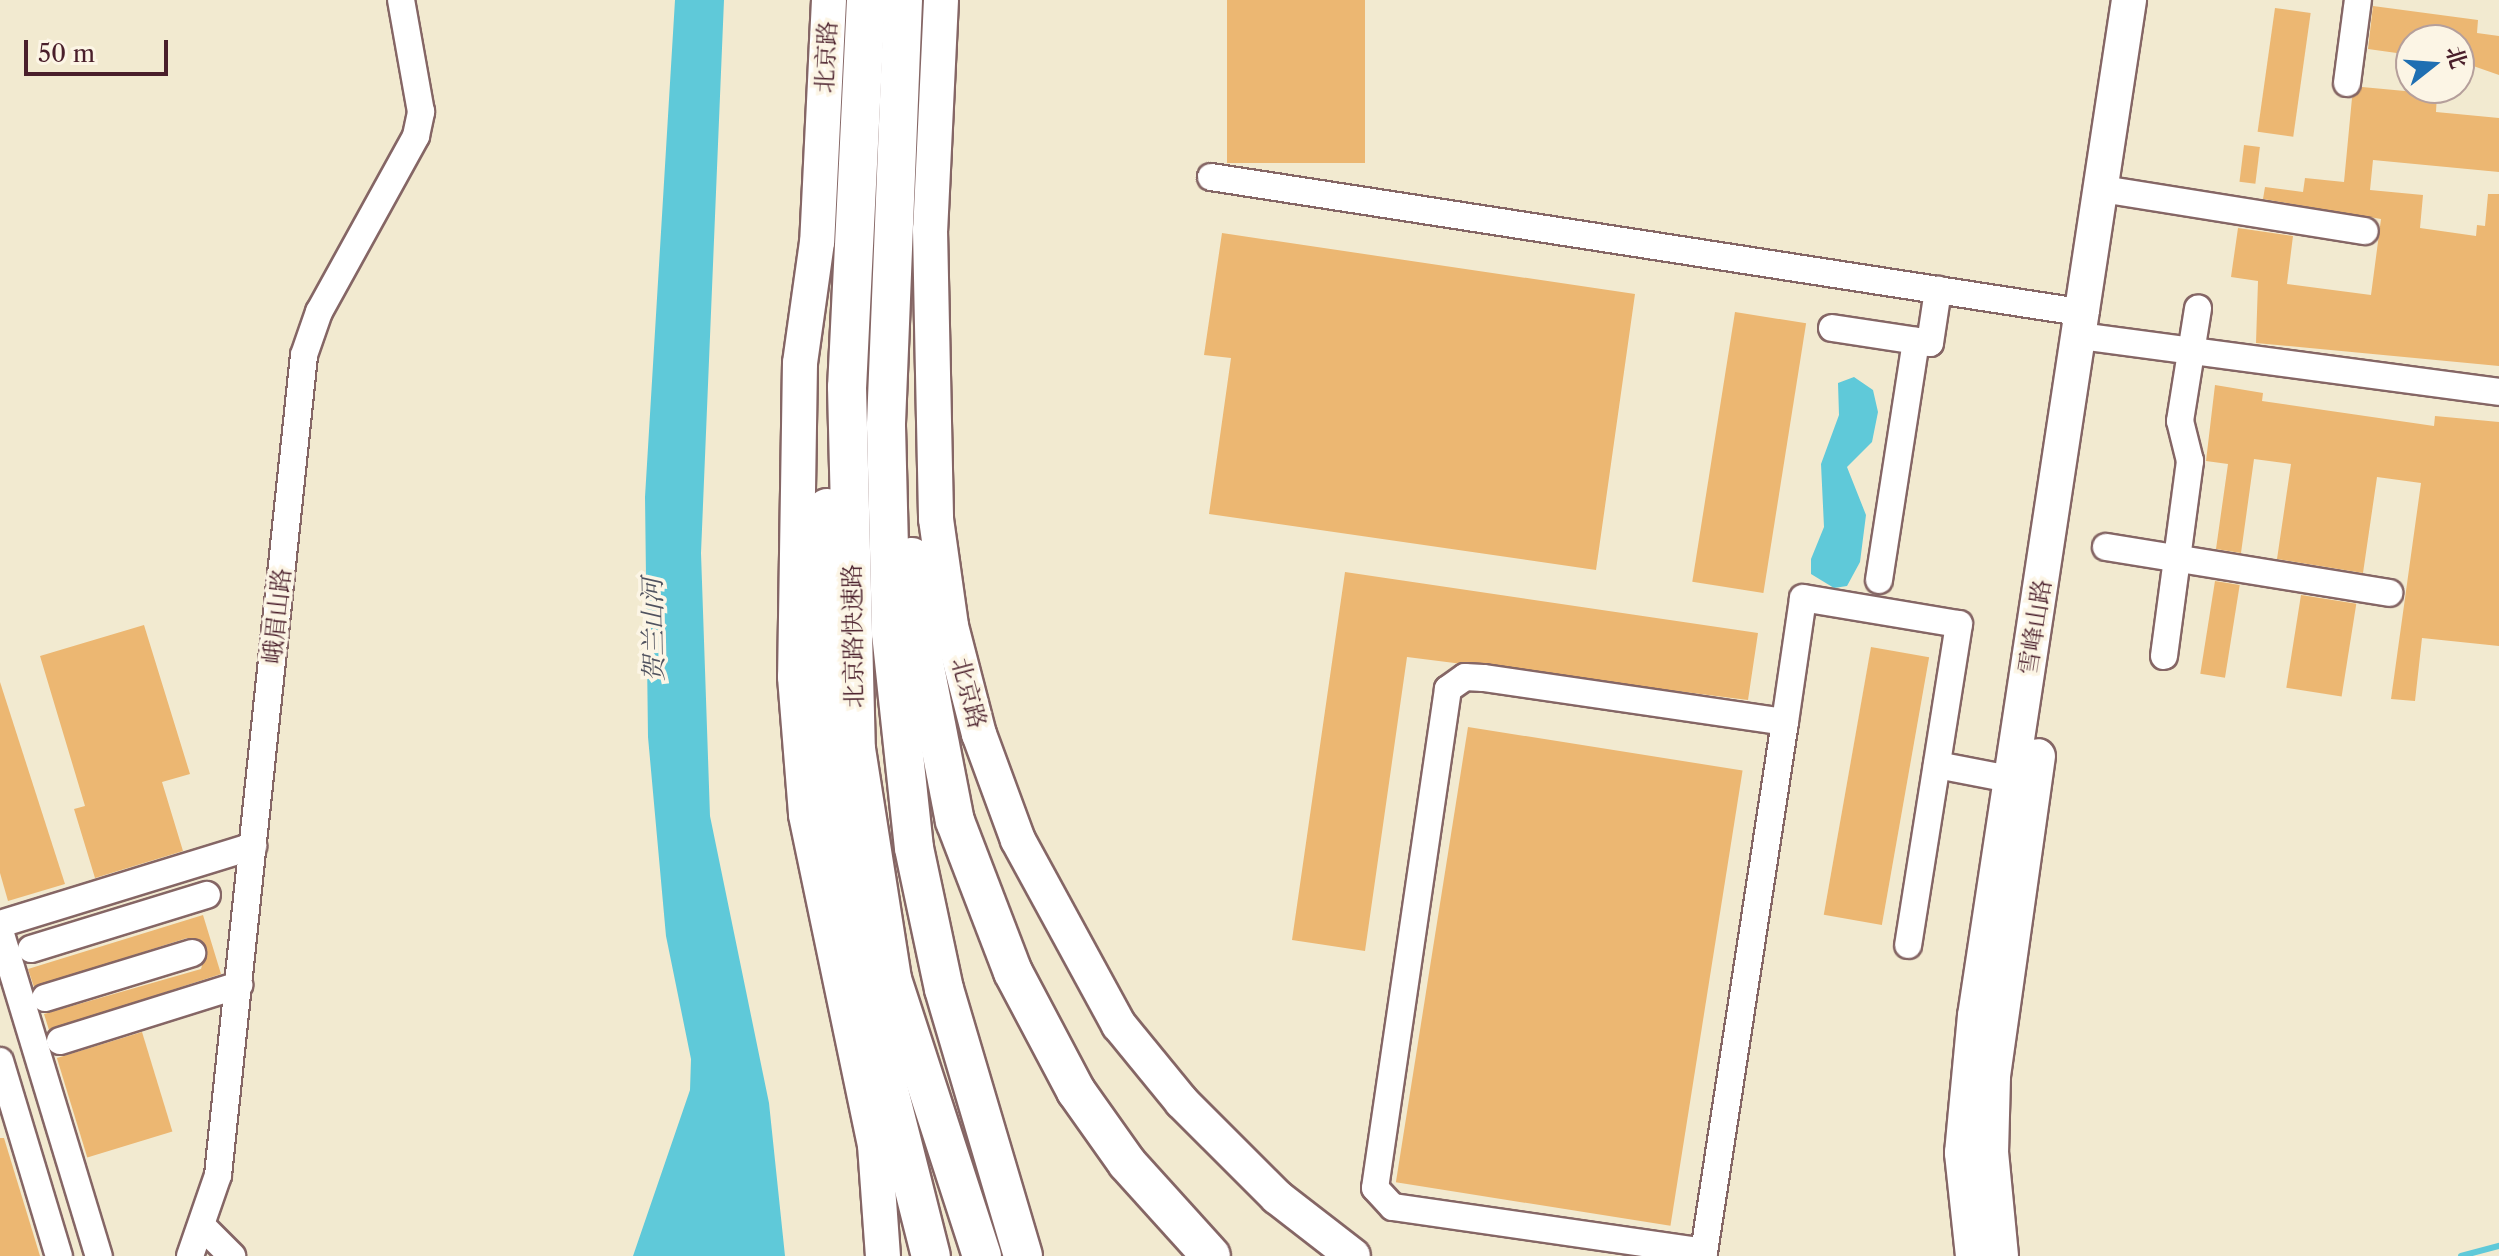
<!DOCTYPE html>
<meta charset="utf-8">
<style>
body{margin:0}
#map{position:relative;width:2499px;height:1256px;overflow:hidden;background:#f2ead0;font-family:"Libre Caslon Text","Noto Serif SC",serif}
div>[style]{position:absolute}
.water>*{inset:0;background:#5fc9d9}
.stream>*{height:6px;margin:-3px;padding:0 3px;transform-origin:3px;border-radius:3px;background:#5fc9d9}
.building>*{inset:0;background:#ecb772;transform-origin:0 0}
.roads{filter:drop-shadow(2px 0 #856665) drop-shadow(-2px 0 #856665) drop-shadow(0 2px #856665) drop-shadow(0 -2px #856665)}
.minor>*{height:26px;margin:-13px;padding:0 13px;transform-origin:13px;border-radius:13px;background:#fff}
.major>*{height:34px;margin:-17px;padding:0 17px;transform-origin:17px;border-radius:17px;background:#fff}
.highway>*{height:38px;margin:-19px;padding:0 19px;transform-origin:19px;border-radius:19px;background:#fff}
span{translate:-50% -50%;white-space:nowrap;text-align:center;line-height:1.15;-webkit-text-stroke:7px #fcf5e5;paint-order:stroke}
.street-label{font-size:24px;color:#4a1f2b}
.water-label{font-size:26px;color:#50525f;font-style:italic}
.north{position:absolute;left:2395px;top:24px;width:80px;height:80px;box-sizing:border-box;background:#fcf5e5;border:2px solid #b59f9b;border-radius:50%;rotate:73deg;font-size:22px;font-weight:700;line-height:32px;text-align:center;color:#4a1f2b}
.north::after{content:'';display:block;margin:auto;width:28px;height:36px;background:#1f6fb2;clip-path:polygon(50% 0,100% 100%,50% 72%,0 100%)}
.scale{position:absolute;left:24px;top:40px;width:144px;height:36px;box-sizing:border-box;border:4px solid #4a1f2b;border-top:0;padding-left:10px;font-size:24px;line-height:28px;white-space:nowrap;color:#4a1f2b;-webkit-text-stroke:6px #fcf5e5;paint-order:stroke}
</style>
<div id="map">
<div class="water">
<i style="clip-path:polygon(675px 0,724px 0,701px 553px,710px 816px,769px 1103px,785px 1256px,633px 1256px,690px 1090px,691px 1059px,666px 936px,648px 737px,645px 497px)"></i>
<i style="clip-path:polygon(1854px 377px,1873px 390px,1878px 412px,1872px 442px,1847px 467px,1866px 515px,1860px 562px,1847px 586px,1834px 588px,1811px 574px,1811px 559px,1824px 527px,1821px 464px,1839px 415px,1838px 383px)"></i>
</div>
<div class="stream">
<i style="left:2461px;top:1256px;width:39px;rotate:-15deg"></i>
</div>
<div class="building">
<i style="left:1227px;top:0;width:138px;height:163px"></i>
<i style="clip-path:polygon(2373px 6px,2478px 20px,2477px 33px,2499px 36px,2499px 75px,2459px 61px,2459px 40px,2411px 40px,2411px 55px,2368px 49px)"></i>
<i style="left:2275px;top:8px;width:36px;height:125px;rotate:8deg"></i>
<i style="clip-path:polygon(2362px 87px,2437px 94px,2436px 112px,2499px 118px,2499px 172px,2373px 160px,2370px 190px,2423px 195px,2420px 228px,2476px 236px,2477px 225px,2485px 226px,2488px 194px,2499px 194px,2499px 366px,2256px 343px,2258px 281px,2231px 277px,2238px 228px,2293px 236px,2287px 284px,2371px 295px,2381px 219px,2263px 199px,2265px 187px,2303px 192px,2305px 178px,2344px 182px,2352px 98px)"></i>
<i style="left:2244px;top:145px;width:16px;height:37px;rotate:7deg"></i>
<i style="clip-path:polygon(1222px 233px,1635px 294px,1596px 570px,1209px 514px,1231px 358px,1204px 355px)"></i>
<i style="left:1735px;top:312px;width:72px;height:273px;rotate:9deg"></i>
<i style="clip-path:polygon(2215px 385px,2263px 393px,2262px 401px,2434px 426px,2435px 416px,2499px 422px,2499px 646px,2422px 638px,2415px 701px,2391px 699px,2421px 483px,2377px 477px,2363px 573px,2277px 559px,2291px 464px,2254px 459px,2241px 553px,2216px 549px,2228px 464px,2206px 461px)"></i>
<i style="clip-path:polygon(1345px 572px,1758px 633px,1748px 700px,1407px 657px,1365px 951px,1292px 940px)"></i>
<i style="left:2215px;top:581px;width:25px;height:94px;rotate:9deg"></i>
<i style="left:2301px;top:595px;width:56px;height:94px;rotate:9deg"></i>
<i style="clip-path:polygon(144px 625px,190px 774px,162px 782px,183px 851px,95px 878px,74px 809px,85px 806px,40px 656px)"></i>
<i style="left:1871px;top:647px;width:59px;height:272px;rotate:10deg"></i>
<i style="clip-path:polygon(0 682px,65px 884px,8px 901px,0 873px)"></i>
<i style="left:1468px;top:727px;width:278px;height:461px;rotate:9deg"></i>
<i style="clip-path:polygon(203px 915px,221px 974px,49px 1030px,44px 1014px,201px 969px,207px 948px,187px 938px,34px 987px,28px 969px)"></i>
<i style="left:142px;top:1032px;width:104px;height:89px;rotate:73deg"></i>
<i style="clip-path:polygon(0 1138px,4px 1138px,40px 1256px,0 1256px)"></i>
</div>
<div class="roads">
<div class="minor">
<i style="left:2347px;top:83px;width:84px;rotate:-82.5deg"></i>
<i style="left:1211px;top:177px;width:885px;rotate:8.84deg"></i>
<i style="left:2102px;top:189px;width:266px;rotate:9.1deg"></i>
<i style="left:1832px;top:328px;width:99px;rotate:8.7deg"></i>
<i style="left:1930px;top:343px;width:54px;rotate:-81.4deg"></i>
<i style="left:2081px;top:336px;width:422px;rotate:7.6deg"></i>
<i style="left:2106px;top:547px;width:287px;rotate:9.2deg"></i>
<i style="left:1879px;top:580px;width:242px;rotate:-81.2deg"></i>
<i style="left:2164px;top:656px;width:197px;rotate:-82.4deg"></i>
<i style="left:2190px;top:461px;width:41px;rotate:-104deg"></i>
<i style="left:2180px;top:421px;width:114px;rotate:-80.9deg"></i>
<i style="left:1785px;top:722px;width:305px;rotate:-171.7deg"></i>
<i style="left:1483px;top:678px;width:18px;rotate:-177deg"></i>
<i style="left:1465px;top:677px;width:21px;rotate:145deg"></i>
<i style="left:1448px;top:689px;width:504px;rotate:98.32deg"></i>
<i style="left:1375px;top:1188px;width:26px;rotate:47deg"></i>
<i style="left:1393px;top:1207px;width:314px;rotate:8.2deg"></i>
<i style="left:1704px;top:1252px;width:536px;rotate:-81.31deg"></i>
<i style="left:1785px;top:722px;width:125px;rotate:-81.7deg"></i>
<i style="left:1803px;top:598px;width:158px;rotate:9.5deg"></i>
<i style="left:1959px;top:624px;width:325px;rotate:99deg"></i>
<i style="left:1937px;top:765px;width:74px;rotate:10.9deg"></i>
<i style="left:0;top:924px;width:265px;rotate:-17.1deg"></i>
<i style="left:0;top:931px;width:340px;rotate:73.1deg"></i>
<i style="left:31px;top:949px;width:184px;rotate:-17.1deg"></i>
<i style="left:45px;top:998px;width:154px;rotate:-17deg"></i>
<i style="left:60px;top:1041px;width:188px;rotate:-17.4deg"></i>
<i style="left:0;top:1061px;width:204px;rotate:73.2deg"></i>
<i style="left:204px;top:1228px;width:40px;rotate:45deg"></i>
<i style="left:190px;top:1256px;width:86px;rotate:-70.9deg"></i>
<i style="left:218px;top:1175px;width:824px;rotate:-84.01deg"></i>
<i style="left:304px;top:355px;width:46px;rotate:-70.8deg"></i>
<i style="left:319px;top:312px;width:201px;rotate:-61.1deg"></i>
<i style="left:416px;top:136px;width:25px;rotate:-78deg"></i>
<i style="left:421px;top:112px;width:114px;rotate:-100.1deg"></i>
</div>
<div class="major">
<i style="left:829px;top:0;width:242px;rotate:92.8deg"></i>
<i style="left:817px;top:242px;width:122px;rotate:98deg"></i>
<i style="left:800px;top:363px;width:314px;rotate:90.9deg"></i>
<i style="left:795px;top:677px;width:138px;rotate:85.4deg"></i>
<i style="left:806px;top:815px;width:337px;rotate:78.2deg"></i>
<i style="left:875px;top:1145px;width:111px;rotate:85.9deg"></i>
<i style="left:941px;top:0;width:230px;rotate:92.7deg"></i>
<i style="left:930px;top:230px;width:289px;rotate:88.8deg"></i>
<i style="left:936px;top:519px;width:108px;rotate:82deg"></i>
<i style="left:951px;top:626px;width:112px;rotate:75.5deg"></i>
<i style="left:979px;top:734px;width:113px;rotate:69.8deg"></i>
<i style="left:1018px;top:840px;width:211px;rotate:61.4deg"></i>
<i style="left:1119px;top:1025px;width:99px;rotate:50.7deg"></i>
<i style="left:1182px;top:1102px;width:134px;rotate:45deg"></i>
<i style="left:1277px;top:1197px;width:96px;rotate:37.8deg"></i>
<i style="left:1973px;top:1256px;width:104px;rotate:-96.1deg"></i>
<i style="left:1962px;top:1153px;width:138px;rotate:-84.6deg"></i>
<i style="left:1975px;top:1016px;width:1028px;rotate:-81.38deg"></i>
<i style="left:2001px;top:1256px;width:103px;rotate:-95.5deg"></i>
<i style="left:1991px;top:1153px;width:77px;rotate:-88.5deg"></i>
<i style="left:1993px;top:1076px;width:323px;rotate:-82deg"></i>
</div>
<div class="highway">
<i style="left:866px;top:0;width:387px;rotate:92.8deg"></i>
<i style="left:847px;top:387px;width:362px;rotate:88.6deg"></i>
<i style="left:856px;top:749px;width:233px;rotate:81.1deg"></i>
<i style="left:892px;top:979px;width:291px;rotate:72deg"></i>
<i style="left:903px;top:0;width:426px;rotate:92.3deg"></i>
<i style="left:886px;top:426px;width:207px;rotate:88.6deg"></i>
<i style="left:891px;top:633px;width:216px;rotate:83.9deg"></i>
<i style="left:914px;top:848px;width:144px;rotate:78deg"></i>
<i style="left:944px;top:989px;width:278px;rotate:73.5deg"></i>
<i style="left:827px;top:508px;width:125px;rotate:92.3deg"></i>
<i style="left:822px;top:633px;width:215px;rotate:85.5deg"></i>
<i style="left:839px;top:847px;width:212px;rotate:78.8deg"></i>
<i style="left:880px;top:1055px;width:207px;rotate:75.8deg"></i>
<i style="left:912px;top:557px;width:101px;rotate:83.7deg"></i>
<i style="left:923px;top:657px;width:167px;rotate:79deg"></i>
<i style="left:955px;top:821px;width:162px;rotate:69deg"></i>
<i style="left:1013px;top:972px;width:135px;rotate:62.1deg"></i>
<i style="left:1076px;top:1091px;width:88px;rotate:54.7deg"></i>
<i style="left:1127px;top:1163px;width:125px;rotate:47.9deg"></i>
</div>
</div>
<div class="street-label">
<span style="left:826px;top:57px;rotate:-87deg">北京路</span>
<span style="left:277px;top:616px;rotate:-84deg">峨眉山路</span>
<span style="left:2035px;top:627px;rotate:-81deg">雪峰山路</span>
<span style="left:853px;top:636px;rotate:-91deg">北京路快速路</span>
<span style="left:969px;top:693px;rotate:75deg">北京路</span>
</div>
<div class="water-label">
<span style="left:654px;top:630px;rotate:-91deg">贺兰山河</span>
</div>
<div class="north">北</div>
<div class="scale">50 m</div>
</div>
